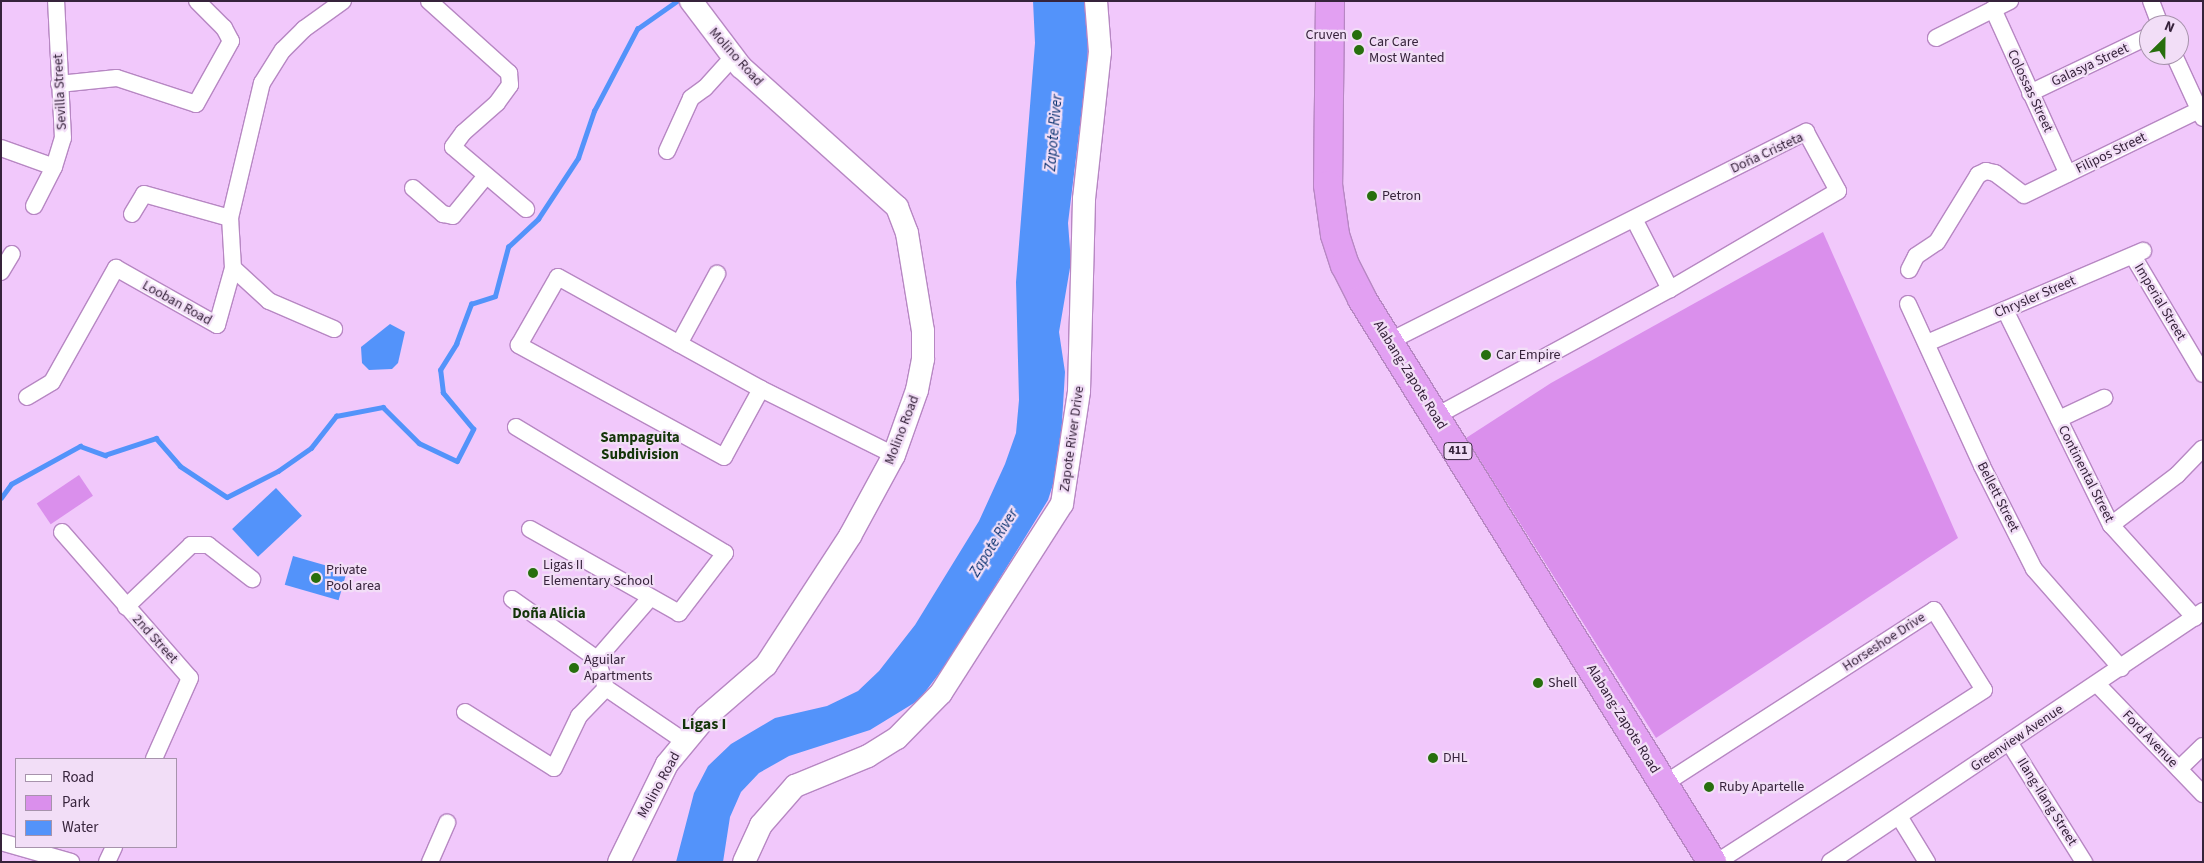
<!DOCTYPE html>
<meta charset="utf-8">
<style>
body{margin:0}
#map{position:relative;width:2204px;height:863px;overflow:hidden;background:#f1c8fb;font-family:"Source Sans 3",sans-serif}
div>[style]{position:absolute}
.green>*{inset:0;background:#da8fec;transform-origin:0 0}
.water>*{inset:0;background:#5393fa;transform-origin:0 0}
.stream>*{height:4.5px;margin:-2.25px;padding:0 2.25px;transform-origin:2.25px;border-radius:2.25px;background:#5393fa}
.roads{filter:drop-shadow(1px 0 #b787c3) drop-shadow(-1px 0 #b787c3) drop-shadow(0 1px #b787c3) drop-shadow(0 -1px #b787c3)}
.minor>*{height:16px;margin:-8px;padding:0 8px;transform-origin:8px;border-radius:8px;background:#fff}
.secondary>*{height:22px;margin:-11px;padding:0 11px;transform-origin:11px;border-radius:11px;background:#fff}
.trunk>*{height:28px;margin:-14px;padding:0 14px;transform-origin:14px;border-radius:14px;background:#e2a0f2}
.dots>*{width:14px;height:14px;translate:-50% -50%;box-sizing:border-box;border:2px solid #f2def7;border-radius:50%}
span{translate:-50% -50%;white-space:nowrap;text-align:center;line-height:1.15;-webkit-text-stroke:4.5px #f2def7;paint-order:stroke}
.shield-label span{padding:1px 4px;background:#f2def7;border:1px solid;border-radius:4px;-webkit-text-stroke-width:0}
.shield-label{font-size:12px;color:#36233b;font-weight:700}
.poi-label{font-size:14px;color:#36233b}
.right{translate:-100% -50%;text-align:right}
.left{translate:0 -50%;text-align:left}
.street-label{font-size:14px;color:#36233b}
.water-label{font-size:15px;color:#042e6d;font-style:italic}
.neighbourhood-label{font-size:15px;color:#133509;font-weight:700}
.quarter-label{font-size:16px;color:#133509;font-weight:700}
.frame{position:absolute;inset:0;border:2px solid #36233b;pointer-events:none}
.legend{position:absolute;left:15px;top:758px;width:162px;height:90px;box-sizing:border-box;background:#f2def7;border:1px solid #a793ac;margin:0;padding:6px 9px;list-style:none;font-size:15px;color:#36233b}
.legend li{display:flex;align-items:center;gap:10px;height:25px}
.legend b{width:25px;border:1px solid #a793ac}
.north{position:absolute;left:2139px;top:15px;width:50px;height:50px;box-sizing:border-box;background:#f2def7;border:1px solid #a793ac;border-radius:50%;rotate:23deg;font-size:14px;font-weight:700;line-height:20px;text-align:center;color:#36233b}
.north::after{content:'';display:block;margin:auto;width:18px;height:22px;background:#276f0d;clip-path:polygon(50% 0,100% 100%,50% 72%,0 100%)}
</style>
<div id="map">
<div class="green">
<i style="clip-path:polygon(1823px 232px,1958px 538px,1656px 738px,1466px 438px,1551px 383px)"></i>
<i style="left:79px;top:475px;width:25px;height:51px;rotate:56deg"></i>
</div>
<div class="water">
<i style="clip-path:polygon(1033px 1px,1084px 1px,1089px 25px,1087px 68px,1068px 223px,1071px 262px,1059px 332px,1065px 372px,1061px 439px,1057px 472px,1048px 500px,950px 659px,919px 700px,870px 730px,789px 756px,759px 773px,741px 792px,730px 817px,723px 862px,676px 862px,694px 793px,708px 766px,731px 744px,775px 718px,827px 706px,858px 691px,879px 671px,915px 625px,979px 521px,1005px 464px,1016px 433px,1019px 400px,1016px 282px,1035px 43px)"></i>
<i style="clip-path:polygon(390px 324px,405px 332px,398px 363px,392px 369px,369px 370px,362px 363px,361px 347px)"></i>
<i style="left:276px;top:488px;width:38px;height:60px;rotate:47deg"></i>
<i style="left:293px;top:556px;width:56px;height:30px;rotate:16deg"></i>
</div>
<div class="stream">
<i style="left:1px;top:498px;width:17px;rotate:-54deg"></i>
<i style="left:11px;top:484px;width:79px;rotate:-28.8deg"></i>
<i style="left:80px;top:446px;width:27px;rotate:20deg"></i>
<i style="left:105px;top:455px;width:54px;rotate:-18.4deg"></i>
<i style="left:156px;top:438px;width:37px;rotate:49deg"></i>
<i style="left:180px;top:466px;width:56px;rotate:33.4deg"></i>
<i style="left:227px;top:497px;width:57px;rotate:-27deg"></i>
<i style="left:278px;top:471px;width:40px;rotate:-34.9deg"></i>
<i style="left:311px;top:448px;width:41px;rotate:-52deg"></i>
<i style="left:336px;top:416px;width:48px;rotate:-10.8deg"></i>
<i style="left:383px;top:407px;width:51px;rotate:45deg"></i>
<i style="left:419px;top:443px;width:42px;rotate:25.3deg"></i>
<i style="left:457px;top:461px;width:36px;rotate:-63deg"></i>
<i style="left:473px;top:429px;width:47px;rotate:-129.8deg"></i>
<i style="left:443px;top:393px;width:23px;rotate:-97deg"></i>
<i style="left:440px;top:370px;width:31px;rotate:-58deg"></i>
<i style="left:456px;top:344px;width:43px;rotate:-69.4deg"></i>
<i style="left:471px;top:304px;width:25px;rotate:-18deg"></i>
<i style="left:495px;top:296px;width:51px;rotate:-75.1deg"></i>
<i style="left:508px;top:247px;width:41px;rotate:-43deg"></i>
<i style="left:538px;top:219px;width:73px;rotate:-56.7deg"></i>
<i style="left:578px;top:158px;width:50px;rotate:-71.2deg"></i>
<i style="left:594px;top:111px;width:93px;rotate:-62.3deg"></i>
<i style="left:637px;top:29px;width:49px;rotate:-35deg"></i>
</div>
<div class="roads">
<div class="minor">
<i style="left:429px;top:1px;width:108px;rotate:42deg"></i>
<i style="left:509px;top:73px;width:12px;rotate:85deg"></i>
<i style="left:510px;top:85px;width:22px;rotate:126deg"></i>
<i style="left:497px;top:103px;width:45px;rotate:138.6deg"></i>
<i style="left:463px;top:133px;width:17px;rotate:126deg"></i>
<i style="left:453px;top:147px;width:96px;rotate:40.3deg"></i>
<i style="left:2151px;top:1px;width:26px;rotate:69deg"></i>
<i style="left:1993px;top:9px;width:181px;rotate:65.6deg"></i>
<i style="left:1936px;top:38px;width:83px;rotate:-26.6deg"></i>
<i style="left:2174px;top:55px;width:69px;rotate:65.3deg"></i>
<i style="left:59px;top:84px;width:58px;rotate:-5.9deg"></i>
<i style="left:117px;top:78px;width:83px;rotate:18.2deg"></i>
<i style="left:196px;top:104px;width:72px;rotate:-60.9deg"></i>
<i style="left:231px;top:41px;width:15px;rotate:-118deg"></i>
<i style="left:224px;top:28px;width:38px;rotate:-135deg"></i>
<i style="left:2030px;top:93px;width:132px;rotate:-25.6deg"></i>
<i style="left:1px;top:148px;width:56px;rotate:19.7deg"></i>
<i style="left:667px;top:151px;width:58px;rotate:-65.6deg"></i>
<i style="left:691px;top:98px;width:17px;rotate:-36deg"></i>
<i style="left:705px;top:88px;width:42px;rotate:-47.9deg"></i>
<i style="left:413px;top:188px;width:40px;rotate:41deg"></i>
<i style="left:443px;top:214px;width:10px;rotate:11deg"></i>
<i style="left:453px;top:216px;width:50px;rotate:-50.6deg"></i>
<i style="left:34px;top:206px;width:44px;rotate:-62.9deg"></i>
<i style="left:54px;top:167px;width:30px;rotate:-73deg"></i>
<i style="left:63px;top:138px;width:137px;rotate:-92.9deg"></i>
<i style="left:132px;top:214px;width:23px;rotate:-59deg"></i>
<i style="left:144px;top:194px;width:89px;rotate:15.6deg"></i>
<i style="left:1634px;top:219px;width:79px;rotate:62.8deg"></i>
<i style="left:2133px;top:256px;width:137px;rotate:59.3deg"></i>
<i style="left:233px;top:268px;width:49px;rotate:42.5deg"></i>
<i style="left:269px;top:301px;width:71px;rotate:23.3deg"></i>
<i style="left:1909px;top:270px;width:16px;rotate:-63deg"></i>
<i style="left:1916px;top:256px;width:25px;rotate:-34deg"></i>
<i style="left:1937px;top:242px;width:79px;rotate:-58.5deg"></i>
<i style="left:1978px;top:175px;width:9px;rotate:-27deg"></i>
<i style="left:1986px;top:171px;width:9px;rotate:13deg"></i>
<i style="left:1995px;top:173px;width:36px;rotate:37deg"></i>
<i style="left:2024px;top:195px;width:195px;rotate:-25.9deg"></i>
<i style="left:1px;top:272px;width:21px;rotate:-59deg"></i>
<i style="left:1908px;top:304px;width:178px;rotate:65.4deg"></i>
<i style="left:1982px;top:466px;width:115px;rotate:63.2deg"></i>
<i style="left:2034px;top:569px;width:132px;rotate:48.7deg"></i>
<i style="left:2005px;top:310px;width:240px;rotate:63.8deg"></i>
<i style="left:2111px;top:525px;width:125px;rotate:47.9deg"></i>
<i style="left:1390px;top:341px;width:466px;rotate:-26.7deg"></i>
<i style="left:1806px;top:132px;width:67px;rotate:61.5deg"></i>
<i style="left:1838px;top:191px;width:194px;rotate:149.7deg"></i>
<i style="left:1670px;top:289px;width:266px;rotate:151.5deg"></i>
<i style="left:1927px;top:343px;width:235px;rotate:-23.1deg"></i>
<i style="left:679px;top:344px;width:80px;rotate:-61.5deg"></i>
<i style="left:761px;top:389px;width:77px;rotate:118.6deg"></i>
<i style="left:724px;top:457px;width:234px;rotate:-151.4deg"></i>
<i style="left:519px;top:345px;width:78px;rotate:-60.2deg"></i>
<i style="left:558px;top:277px;width:232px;rotate:28.9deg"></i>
<i style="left:761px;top:389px;width:148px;rotate:26.4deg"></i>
<i style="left:27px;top:397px;width:29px;rotate:-31deg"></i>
<i style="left:52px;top:382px;width:131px;rotate:-60.7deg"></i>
<i style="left:116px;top:268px;width:116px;rotate:29.4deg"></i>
<i style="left:217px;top:325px;width:59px;rotate:-74.3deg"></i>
<i style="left:233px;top:268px;width:50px;rotate:-93.4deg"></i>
<i style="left:230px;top:218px;width:139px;rotate:-76.7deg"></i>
<i style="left:262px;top:83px;width:39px;rotate:-58deg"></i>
<i style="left:283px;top:50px;width:30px;rotate:-45deg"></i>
<i style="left:304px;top:29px;width:48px;rotate:-35.7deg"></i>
<i style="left:2059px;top:419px;width:50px;rotate:-25deg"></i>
<i style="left:516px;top:427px;width:244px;rotate:31.1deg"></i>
<i style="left:725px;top:553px;width:76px;rotate:127.5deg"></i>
<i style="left:679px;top:613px;width:171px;rotate:-150.6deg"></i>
<i style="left:2111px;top:525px;width:83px;rotate:-37.1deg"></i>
<i style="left:2177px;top:475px;width:37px;rotate:-46deg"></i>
<i style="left:62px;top:532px;width:194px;rotate:48.8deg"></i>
<i style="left:190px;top:678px;width:89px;rotate:114deg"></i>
<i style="left:650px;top:598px;width:81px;rotate:131deg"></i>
<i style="left:597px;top:659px;width:30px;rotate:73deg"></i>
<i style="left:606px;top:688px;width:94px;rotate:34.2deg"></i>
<i style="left:512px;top:599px;width:104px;rotate:35.2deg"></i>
<i style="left:126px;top:607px;width:90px;rotate:-43.6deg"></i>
<i style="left:191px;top:545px;width:17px"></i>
<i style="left:208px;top:545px;width:56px;rotate:37.7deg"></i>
<i style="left:2097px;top:684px;width:153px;rotate:46.1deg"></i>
<i style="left:465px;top:712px;width:105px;rotate:32.2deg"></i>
<i style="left:554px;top:768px;width:58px;rotate:-64.3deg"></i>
<i style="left:579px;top:716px;width:39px;rotate:-46deg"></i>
<i style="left:2009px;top:742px;width:142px;rotate:58deg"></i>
<i style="left:2179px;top:769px;width:33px;rotate:-44deg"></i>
<i style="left:1664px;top:784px;width:321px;rotate:-32.8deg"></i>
<i style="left:1934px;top:610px;width:94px;rotate:58deg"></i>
<i style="left:1984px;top:690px;width:318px;rotate:147.2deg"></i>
<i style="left:1900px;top:818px;width:52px;rotate:58.5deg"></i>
<i style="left:1px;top:842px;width:73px;rotate:15.9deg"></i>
<i style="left:107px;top:862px;width:17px;rotate:-65deg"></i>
<i style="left:430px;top:862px;width:43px;rotate:-66.4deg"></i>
<i style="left:1830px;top:862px;width:450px;rotate:-33.9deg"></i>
</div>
<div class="secondary">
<i style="left:619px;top:862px;width:109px;rotate:-63.9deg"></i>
<i style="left:667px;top:764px;width:61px;rotate:-50.3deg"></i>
<i style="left:706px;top:717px;width:79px;rotate:-40.9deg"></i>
<i style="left:766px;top:665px;width:154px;rotate:-56.9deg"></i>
<i style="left:850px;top:536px;width:92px;rotate:-61.5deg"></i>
<i style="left:894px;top:455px;width:69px;rotate:-70.5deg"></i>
<i style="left:917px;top:390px;width:32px;rotate:-79deg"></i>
<i style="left:923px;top:359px;width:28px;rotate:-90deg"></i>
<i style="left:923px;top:331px;width:99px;rotate:-99.3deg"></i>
<i style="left:907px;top:233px;width:28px;rotate:-111deg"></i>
<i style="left:897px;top:207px;width:210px;rotate:-138.1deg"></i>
<i style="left:741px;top:67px;width:83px;rotate:-127.1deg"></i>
<i style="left:744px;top:862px;width:41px;rotate:-65.3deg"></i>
<i style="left:761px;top:825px;width:52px;rotate:-48.9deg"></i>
<i style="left:795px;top:786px;width:79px;rotate:-22.3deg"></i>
<i style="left:868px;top:756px;width:34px;rotate:-32deg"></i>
<i style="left:897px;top:738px;width:63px;rotate:-45.6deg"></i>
<i style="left:941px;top:693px;width:224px;rotate:-57.4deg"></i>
<i style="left:1062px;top:504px;width:114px;rotate:-81.4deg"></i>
<i style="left:1079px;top:391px;width:192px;rotate:-88.5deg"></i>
<i style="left:1084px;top:199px;width:148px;rotate:-83.8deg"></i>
<i style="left:1100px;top:52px;width:51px;rotate:-94.5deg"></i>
</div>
<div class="trunk">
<i style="left:1330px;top:1px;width:184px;rotate:90.6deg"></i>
<i style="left:1328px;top:185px;width:50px;rotate:82deg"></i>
<i style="left:1335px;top:235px;width:32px;rotate:72deg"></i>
<i style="left:1345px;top:265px;width:38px;rotate:63deg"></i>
<i style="left:1362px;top:299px;width:663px;rotate:58.13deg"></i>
</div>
</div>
<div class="dots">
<i style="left:1357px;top:35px;background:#276f0d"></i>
<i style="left:1359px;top:50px;background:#276f0d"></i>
<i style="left:1372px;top:196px;background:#276f0d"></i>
<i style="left:1486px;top:355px;background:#276f0d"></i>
<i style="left:533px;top:573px;background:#276f0d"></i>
<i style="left:316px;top:578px;background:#276f0d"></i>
<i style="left:574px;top:668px;background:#276f0d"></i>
<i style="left:1538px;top:683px;background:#276f0d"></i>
<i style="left:1433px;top:758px;background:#276f0d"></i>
<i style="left:1709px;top:787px;background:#276f0d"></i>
</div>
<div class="shield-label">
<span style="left:1458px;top:451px">411</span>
</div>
<div class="poi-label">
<span class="right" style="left:1347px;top:35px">Cruven</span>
<span class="left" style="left:1369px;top:50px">Car Care<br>Most Wanted</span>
<span class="left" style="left:1382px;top:196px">Petron</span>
<span class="left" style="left:1496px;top:355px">Car Empire</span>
<span class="left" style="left:543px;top:573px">Ligas II<br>Elementary School</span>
<span class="left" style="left:326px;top:578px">Private<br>Pool area</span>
<span class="left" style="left:584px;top:668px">Aguilar<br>Apartments</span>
<span class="left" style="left:1548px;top:683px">Shell</span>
<span class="left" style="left:1443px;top:758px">DHL</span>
<span class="left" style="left:1719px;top:787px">Ruby Apartelle</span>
</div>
<div class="street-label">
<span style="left:736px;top:57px;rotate:48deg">Molino Road</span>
<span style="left:2090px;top:65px;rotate:-25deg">Galasya Street</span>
<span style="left:2030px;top:91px;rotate:65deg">Colossas Street</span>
<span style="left:60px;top:92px;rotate:-93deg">Sevilla Street</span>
<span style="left:1767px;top:153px;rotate:-25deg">Doña Cristeta</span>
<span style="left:2111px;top:153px;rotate:-26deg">Filipos Street</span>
<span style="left:2035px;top:297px;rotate:-23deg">Chrysler Street</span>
<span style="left:2160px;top:302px;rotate:59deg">Imperial Street</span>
<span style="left:177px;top:303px;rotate:29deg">Looban Road</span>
<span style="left:1410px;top:375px;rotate:58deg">Alabang-Zapote Road</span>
<span style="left:902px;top:430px;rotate:-69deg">Molino Road</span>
<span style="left:1072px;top:439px;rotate:-82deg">Zapote River Drive</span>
<span style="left:2086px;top:474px;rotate:63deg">Continental Street</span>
<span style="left:1998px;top:497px;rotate:63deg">Bellett Street</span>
<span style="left:155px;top:639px;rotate:48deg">2nd Street</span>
<span style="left:1884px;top:642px;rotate:-33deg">Horseshoe Drive</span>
<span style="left:1623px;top:719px;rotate:58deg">Alabang-Zapote Road</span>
<span style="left:2017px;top:738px;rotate:-34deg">Greenview Avenue</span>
<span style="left:2150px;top:739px;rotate:46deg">Ford Avenue</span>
<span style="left:659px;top:785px;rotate:-61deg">Molino Road</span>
<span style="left:2047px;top:802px;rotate:58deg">Ilang-Ilang Street</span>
</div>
<div class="water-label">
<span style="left:1054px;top:133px;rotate:-85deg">Zapote River</span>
<span style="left:994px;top:543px;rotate:-58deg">Zapote River</span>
</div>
<div class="neighbourhood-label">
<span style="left:640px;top:446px">Sampaguita<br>Subdivision</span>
<span style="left:549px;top:614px">Doña Alicia</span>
</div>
<div class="quarter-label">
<span style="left:704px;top:724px">Ligas I</span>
</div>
<div class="frame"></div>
<ul class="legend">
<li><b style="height:6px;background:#fff"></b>Road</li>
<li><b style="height:14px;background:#da8fec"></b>Park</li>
<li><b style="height:14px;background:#5393fa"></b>Water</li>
</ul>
<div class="north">N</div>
</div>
